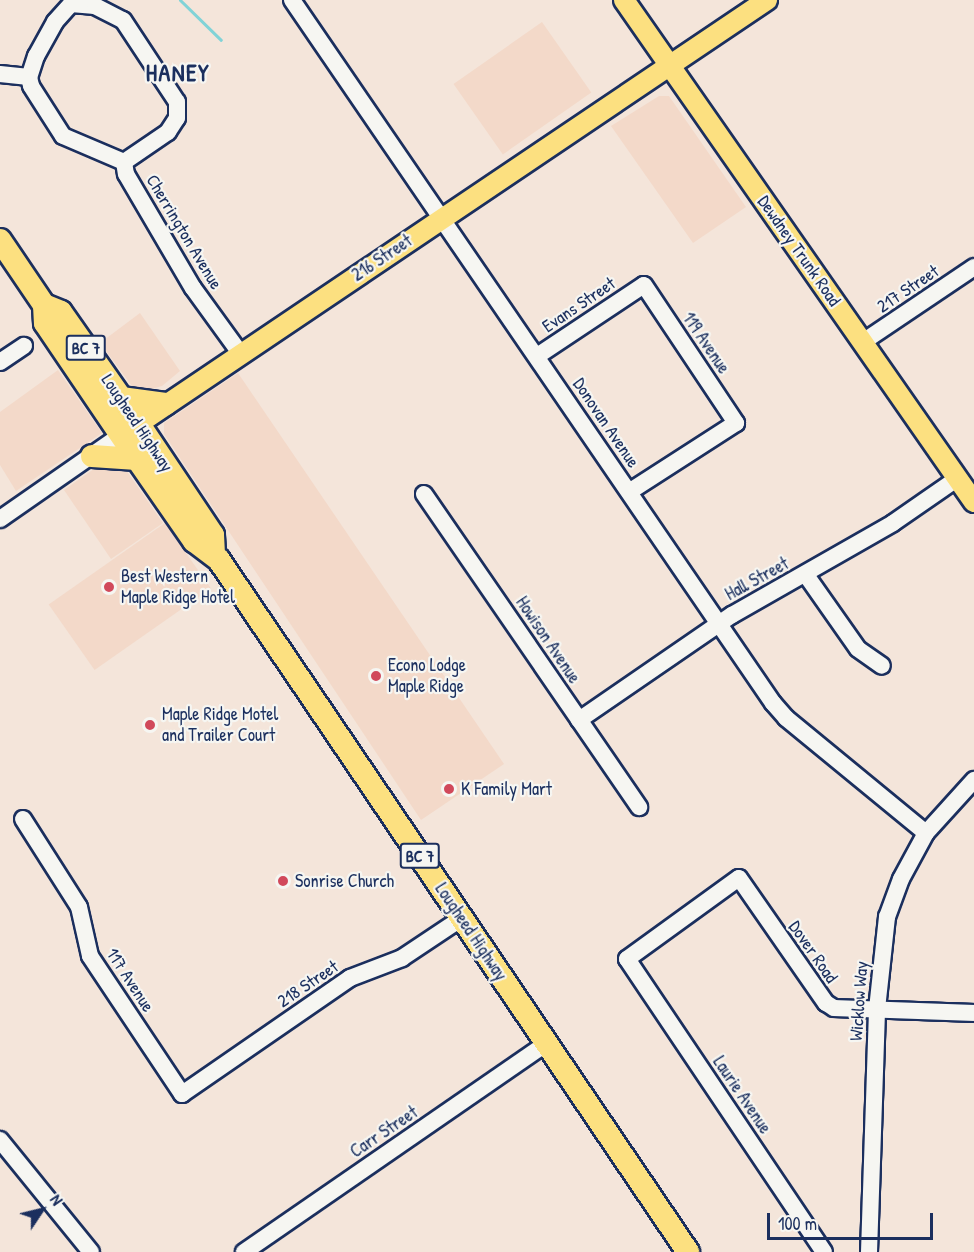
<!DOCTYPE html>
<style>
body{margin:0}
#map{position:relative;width:974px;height:1252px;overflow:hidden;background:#f4e5da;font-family:"Patrick Hand",sans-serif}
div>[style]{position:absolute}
.built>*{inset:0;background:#f3d9c9;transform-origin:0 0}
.stream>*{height:3px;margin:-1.5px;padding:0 1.5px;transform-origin:1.5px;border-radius:1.5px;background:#81d3d7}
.roads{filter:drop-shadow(2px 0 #1b2f5e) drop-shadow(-2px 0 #1b2f5e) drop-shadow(0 2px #1b2f5e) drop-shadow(0 -2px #1b2f5e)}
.minor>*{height:16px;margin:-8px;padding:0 8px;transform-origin:8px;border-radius:8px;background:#f6f6f2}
.major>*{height:20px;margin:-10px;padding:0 10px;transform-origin:10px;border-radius:10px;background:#fce080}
.highway>*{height:22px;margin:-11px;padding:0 11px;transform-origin:11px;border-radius:11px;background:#fce080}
.dots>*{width:16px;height:16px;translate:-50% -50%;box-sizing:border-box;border:3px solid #f6f6f2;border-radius:50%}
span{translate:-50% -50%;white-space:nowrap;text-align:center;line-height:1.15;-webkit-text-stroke:4.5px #f6f6f2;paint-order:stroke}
.shield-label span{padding:2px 4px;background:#f6f6f2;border:2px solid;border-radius:4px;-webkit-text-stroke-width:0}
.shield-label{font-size:16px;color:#1b2f5e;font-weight:700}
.street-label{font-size:18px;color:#1b2f5e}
.poi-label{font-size:18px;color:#1b2f5e}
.left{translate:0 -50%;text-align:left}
.district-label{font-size:24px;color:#1b2f5e;font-weight:700;letter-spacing:1.5px}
.north{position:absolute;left:12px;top:1180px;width:60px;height:60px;-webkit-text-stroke:4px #f6f6f2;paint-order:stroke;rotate:55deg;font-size:16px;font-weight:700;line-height:24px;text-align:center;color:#1b2f5e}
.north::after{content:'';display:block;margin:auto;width:21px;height:27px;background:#1b2f5e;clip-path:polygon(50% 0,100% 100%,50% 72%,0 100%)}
.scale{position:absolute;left:767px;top:1213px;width:166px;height:27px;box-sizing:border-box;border:3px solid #1b2f5e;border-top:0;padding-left:8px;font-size:18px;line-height:21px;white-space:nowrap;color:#1b2f5e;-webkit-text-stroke:4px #f6f6f2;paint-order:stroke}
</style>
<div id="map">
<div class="built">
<i style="left:542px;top:22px;width:86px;height:108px;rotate:55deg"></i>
<i style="clip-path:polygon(659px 96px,669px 96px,746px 207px,693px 243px,611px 126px)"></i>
<i style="clip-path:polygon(140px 313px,180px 371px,162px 386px,148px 390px,132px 386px,100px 343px)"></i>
<i style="clip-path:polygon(58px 370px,102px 433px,16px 491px,0 465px,0 412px)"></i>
<i style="clip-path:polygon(238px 373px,504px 764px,421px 820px,164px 434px,164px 423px)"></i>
<i style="clip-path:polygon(98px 466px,124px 467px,163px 523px,111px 559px,64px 490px)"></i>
<i style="left:165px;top:523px;width:80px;height:142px;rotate:55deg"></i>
</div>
<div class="stream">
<i style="left:180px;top:0;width:57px;rotate:44.3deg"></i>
</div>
<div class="roads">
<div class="minor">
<i style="left:292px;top:0;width:852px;rotate:55.62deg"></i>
<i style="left:773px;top:703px;width:20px;rotate:49deg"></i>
<i style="left:786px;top:718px;width:181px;rotate:39.4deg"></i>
<i style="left:71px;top:4px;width:24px;rotate:132deg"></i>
<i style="left:55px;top:22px;width:39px;rotate:119deg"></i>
<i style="left:36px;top:56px;width:22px;rotate:108deg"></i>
<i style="left:29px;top:77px;width:9px;rotate:77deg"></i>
<i style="left:31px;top:86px;width:59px;rotate:57.4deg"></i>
<i style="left:63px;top:136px;width:66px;rotate:23.1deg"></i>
<i style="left:124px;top:162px;width:12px;rotate:81deg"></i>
<i style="left:126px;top:174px;width:132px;rotate:59.6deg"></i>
<i style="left:193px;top:288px;width:80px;rotate:54.1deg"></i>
<i style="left:71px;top:4px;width:24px;rotate:5deg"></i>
<i style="left:95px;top:6px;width:31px;rotate:27deg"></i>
<i style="left:123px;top:20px;width:98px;rotate:56.6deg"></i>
<i style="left:177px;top:102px;width:16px;rotate:90deg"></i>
<i style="left:177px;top:118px;width:17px;rotate:123deg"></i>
<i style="left:168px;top:132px;width:53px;rotate:145.7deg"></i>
<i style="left:0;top:74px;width:29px;rotate:6deg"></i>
<i style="left:863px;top:342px;width:134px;rotate:-34deg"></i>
<i style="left:537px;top:356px;width:128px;rotate:-33.6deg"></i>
<i style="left:644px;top:285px;width:166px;rotate:56.3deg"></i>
<i style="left:736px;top:423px;width:127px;rotate:147.2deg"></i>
<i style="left:0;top:362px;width:29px;rotate:-34deg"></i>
<i style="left:424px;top:494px;width:380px;rotate:55.5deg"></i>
<i style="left:0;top:519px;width:147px;rotate:-34.8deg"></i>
<i style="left:806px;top:575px;width:90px;rotate:54.9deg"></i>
<i style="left:858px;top:649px;width:29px;rotate:35deg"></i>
<i style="left:579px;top:720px;width:186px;rotate:-34.5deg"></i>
<i style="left:732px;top:615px;width:185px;rotate:-29.7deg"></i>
<i style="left:893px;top:523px;width:79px;rotate:-34.7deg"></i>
<i style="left:23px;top:819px;width:104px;rotate:57.5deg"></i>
<i style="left:79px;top:907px;width:50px;rotate:77.3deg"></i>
<i style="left:90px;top:956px;width:166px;rotate:56.3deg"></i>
<i style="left:182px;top:1094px;width:204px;rotate:-34.6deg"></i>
<i style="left:350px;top:978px;width:56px;rotate:-21deg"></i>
<i style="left:402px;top:958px;width:72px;rotate:-33.7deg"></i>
<i style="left:0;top:1140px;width:144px;rotate:50.9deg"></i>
<i style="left:244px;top:1252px;width:368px;rotate:-34.6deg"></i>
<i style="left:824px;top:1252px;width:353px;rotate:-123.9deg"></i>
<i style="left:627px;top:959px;width:138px;rotate:-35.9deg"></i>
<i style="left:739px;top:878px;width:152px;rotate:55.2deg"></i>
<i style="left:826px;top:1003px;width:9px;rotate:32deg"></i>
<i style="left:834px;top:1008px;width:140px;rotate:2deg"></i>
<i style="left:869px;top:1252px;width:243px;rotate:-88.1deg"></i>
<i style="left:877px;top:1009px;width:93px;rotate:-83.8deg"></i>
<i style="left:887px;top:917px;width:40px;rotate:-69.8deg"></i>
<i style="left:901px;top:879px;width:52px;rotate:-61.5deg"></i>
<i style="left:926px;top:833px;width:72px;rotate:-47.8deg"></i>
</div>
<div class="major">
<i style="left:624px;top:0;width:612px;rotate:55.12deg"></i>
<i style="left:126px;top:432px;width:773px;rotate:-33.98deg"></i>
</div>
<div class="highway">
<i style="left:0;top:240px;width:78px;rotate:55.9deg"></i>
<i style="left:44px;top:305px;width:18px;rotate:87deg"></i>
<i style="left:45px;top:323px;width:164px;rotate:55.9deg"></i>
<i style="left:137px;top:459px;width:100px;rotate:55.2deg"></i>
<i style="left:194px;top:541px;width:31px;rotate:37deg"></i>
<i style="left:219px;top:560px;width:836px;rotate:55.87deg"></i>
<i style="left:44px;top:305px;width:18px;rotate:22deg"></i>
<i style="left:61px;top:312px;width:122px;rotate:55deg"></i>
<i style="left:131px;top:412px;width:148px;rotate:56.3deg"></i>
<i style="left:213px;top:535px;width:17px;rotate:87deg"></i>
<i style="left:121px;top:398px;width:45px;rotate:7.6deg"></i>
<i style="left:92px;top:456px;width:45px;rotate:3.8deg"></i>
</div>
</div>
<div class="dots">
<i style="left:109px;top:587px;background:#d1495b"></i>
<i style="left:376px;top:676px;background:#d1495b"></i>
<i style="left:150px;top:725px;background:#d1495b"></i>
<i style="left:449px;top:789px;background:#d1495b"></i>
<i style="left:283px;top:881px;background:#d1495b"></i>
</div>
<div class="shield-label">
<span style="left:86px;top:348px">BC 7</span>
<span style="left:420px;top:856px">BC 7</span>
</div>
<div class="street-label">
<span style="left:184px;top:232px;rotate:59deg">Cherrington Avenue</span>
<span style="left:799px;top:251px;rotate:55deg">Dewdney Trunk Road</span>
<span style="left:382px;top:258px;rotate:-34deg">216 Street</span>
<span style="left:908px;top:289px;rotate:-34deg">217 Street</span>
<span style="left:579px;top:305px;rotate:-34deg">Evans Street</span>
<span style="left:706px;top:343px;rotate:56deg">119 Avenue</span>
<span style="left:137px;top:423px;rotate:56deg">Lougheed Highway</span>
<span style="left:606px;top:423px;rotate:56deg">Donovan Avenue</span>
<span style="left:757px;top:579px;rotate:-29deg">Hall Street</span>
<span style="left:548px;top:640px;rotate:56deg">Howison Avenue</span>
<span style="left:471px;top:932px;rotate:56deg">Lougheed Highway</span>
<span style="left:813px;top:952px;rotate:55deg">Dover Road</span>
<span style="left:130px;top:980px;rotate:57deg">117 Avenue</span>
<span style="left:308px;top:984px;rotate:-34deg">218 Street</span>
<span style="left:859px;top:1001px;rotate:-86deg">Wicklow Way</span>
<span style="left:742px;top:1095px;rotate:56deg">Laurie Avenue</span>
<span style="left:384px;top:1132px;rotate:-34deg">Carr Street</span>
</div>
<div class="poi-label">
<span class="left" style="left:121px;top:587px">Best Western<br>Maple Ridge Hotel</span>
<span class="left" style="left:388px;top:676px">Econo Lodge<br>Maple Ridge</span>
<span class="left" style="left:162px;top:725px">Maple Ridge Motel<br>and Trailer Court</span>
<span class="left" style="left:461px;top:789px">K Family Mart</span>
<span class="left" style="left:295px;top:881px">Sonrise Church</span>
</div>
<div class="district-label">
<span style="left:178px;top:73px">HANEY</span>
</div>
<div class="north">N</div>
<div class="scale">100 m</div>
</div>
